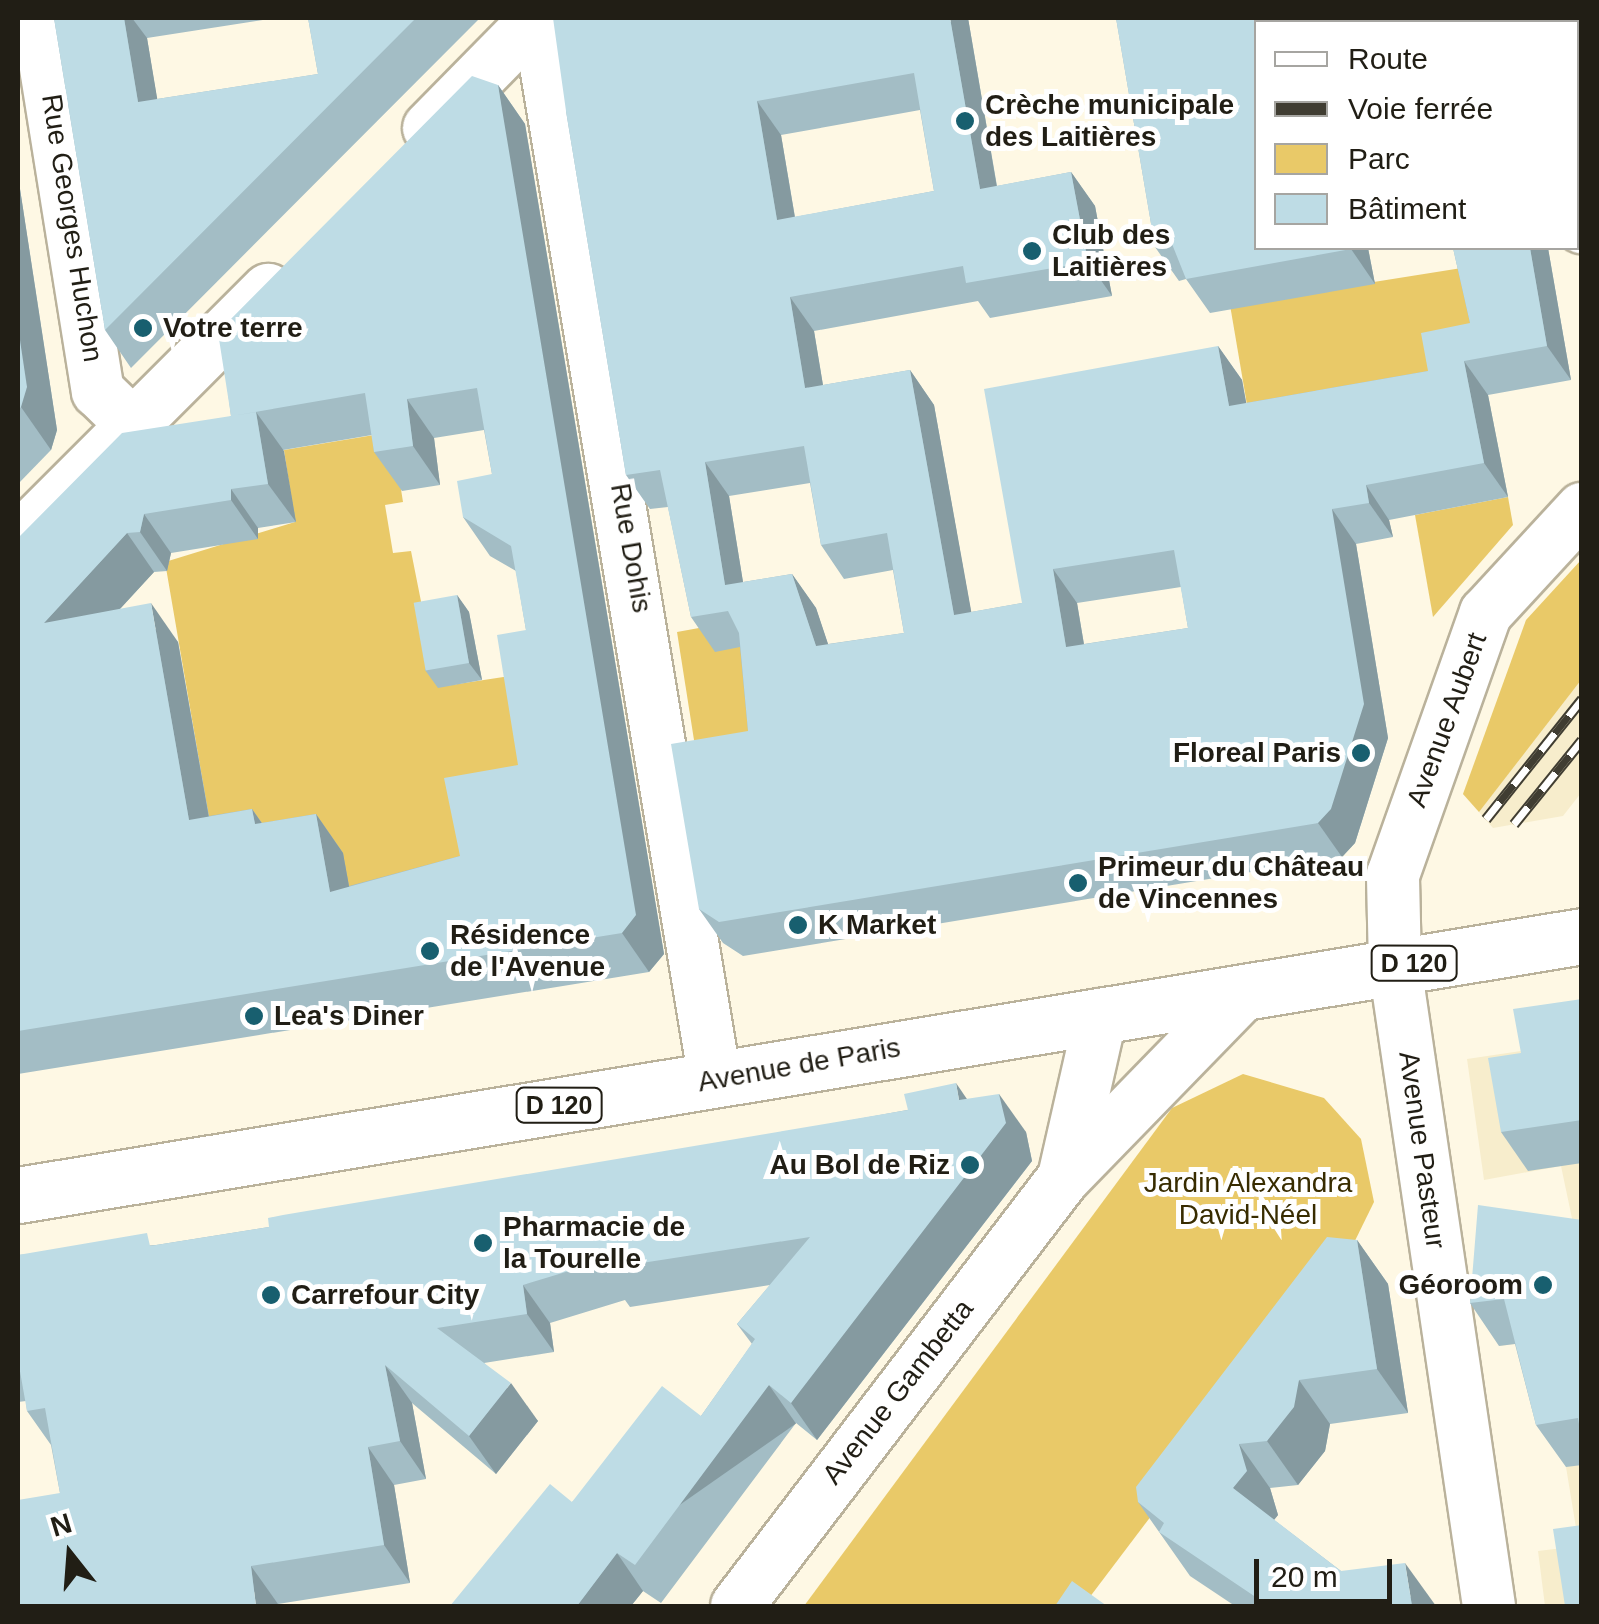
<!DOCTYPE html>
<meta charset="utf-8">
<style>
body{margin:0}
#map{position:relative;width:1599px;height:1624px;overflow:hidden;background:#fef8e4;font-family:Helvetica,sans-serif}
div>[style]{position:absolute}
.built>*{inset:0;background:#f7edcc}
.green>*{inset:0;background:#e9c968}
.roads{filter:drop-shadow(2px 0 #bab29b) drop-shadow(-2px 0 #bab29b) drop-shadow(0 2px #bab29b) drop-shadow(0 -2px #bab29b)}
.minor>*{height:52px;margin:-26px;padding:0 26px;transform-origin:26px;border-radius:26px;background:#fff}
.major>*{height:55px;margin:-27.5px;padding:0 27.5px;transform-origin:27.5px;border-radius:27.5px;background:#fff}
.rail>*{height:11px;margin-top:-5.5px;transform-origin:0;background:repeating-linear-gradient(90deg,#fff 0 22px,#403d32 0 44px);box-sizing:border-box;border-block:2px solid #403d32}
.wall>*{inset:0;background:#a3bdc5}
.shaded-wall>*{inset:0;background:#859aa0;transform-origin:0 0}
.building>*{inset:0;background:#bedce5;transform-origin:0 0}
.dots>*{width:28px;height:28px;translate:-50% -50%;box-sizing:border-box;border:5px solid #fff;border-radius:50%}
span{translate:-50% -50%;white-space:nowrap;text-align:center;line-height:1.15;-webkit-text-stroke:10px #fff;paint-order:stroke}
.shield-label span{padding:2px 8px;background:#fff;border:2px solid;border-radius:8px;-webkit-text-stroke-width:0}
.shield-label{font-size:25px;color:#211e15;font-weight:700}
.poi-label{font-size:28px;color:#211e15;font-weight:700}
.left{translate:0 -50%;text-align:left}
.right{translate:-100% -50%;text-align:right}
.street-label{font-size:28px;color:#211e15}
.park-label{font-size:28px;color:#382c00}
.frame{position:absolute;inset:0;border:20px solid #211e15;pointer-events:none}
.legend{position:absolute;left:1254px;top:20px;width:325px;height:230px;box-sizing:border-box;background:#fff;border:2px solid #a6a5a1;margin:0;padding:12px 18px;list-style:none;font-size:30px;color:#211e15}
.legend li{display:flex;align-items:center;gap:20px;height:50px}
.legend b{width:50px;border:2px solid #a6a5a1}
.north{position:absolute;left:20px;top:1504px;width:100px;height:100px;-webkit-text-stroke:8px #fff;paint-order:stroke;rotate:343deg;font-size:28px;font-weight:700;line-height:40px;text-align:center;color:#211e15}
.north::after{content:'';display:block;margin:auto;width:35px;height:45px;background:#211e15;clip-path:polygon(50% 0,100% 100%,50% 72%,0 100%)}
.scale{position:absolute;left:1254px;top:1559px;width:138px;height:45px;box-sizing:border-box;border:5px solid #211e15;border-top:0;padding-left:12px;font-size:30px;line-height:35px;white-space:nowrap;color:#211e15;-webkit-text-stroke:8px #fff;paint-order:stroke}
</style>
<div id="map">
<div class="built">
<i style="clip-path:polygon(1581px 560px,1581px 793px,1563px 816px,1493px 828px,1463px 794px)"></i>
<i style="clip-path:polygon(1581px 1042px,1581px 1606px,1545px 1606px,1538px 1551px,1579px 1546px,1566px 1467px,1537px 1341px,1499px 1346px,1508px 1248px,1574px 1228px,1561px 1166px,1484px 1180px,1467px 1059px)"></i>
</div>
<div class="green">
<i style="clip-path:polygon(1468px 267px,1482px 360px,1253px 440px,1230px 305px)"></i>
<i style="clip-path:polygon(392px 432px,403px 502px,385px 505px,393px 553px,411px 551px,438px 687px,529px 673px,540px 734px,490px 907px,424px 907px,216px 859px,165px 562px,295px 522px,284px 450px)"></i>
<i style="clip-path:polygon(1508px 497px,1513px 525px,1433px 617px,1415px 515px)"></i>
<i style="clip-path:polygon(1581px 560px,1581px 680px,1479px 812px,1463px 794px,1526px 620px)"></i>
<i style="clip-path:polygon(710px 626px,747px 646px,772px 720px,700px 778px,677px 632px)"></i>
<i style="clip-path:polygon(1243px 1074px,1324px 1098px,1361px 1139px,1374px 1202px,1347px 1257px,1083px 1606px,804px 1606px,1172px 1108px)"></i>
</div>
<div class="roads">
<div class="minor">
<i style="left:38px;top:18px;width:378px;rotate:80.9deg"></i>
<i style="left:98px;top:391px;width:47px;rotate:44.1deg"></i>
<i style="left:538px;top:18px;width:1077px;rotate:80.54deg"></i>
<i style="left:1545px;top:18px;width:4px;rotate:76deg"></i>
<i style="left:429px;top:128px;width:154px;rotate:-45.5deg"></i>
<i style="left:1576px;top:198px;width:30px;rotate:78deg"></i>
<i style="left:18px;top:540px;width:354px;rotate:-45deg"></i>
<i style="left:1065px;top:1173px;width:162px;rotate:-77.2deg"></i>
<i style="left:737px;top:1606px;width:537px;rotate:-52.64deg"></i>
<i style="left:1063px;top:1179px;width:262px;rotate:-45.8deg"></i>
<i style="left:1489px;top:1606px;width:647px;rotate:-98.36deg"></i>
<i style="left:1395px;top:966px;width:91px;rotate:-91.3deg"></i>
<i style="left:1393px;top:875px;width:278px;rotate:-70.5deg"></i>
<i style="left:1486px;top:613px;width:142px;rotate:-47.3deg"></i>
</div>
<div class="major">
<i style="left:18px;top:1195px;width:1585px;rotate:-9.4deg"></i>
</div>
</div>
<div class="rail">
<i style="left:1486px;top:819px;width:154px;rotate:-51.3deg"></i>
<i style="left:1514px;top:824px;width:108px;rotate:-51deg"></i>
</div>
<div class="wall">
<i style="clip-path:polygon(54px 18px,275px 18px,147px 38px,157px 99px,318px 74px,308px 18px,480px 18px,131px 368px,105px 330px)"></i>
<i style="clip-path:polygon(evenodd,968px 18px,997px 186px,1071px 172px,1095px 206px,1112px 296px,990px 318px,978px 301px,814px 331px,823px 385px,910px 370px,934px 405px,971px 612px,1022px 603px,1218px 346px,1242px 380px,1246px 403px,1428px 371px,1470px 323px,1453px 248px,1548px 248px,1571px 380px,1488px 395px,1508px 497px,1389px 520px,1393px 537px,1356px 544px,1388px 738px,1355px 843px,1342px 857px,743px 956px,723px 943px,699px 909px,748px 731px,740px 647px,715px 652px,691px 617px,668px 507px,650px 509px,626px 475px,566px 111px,968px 18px,920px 110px,934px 191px,795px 217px,781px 135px,920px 110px,968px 18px,810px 483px,821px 545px,844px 579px,893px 570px,904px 633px,828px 644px,816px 608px,792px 574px,743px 582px,729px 496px,810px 483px,968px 18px,1181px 587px,1188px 628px,1084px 644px,1077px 603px,1181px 587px)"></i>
<i style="clip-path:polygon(1116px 18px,1508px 18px,1509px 22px,1256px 22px,1368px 248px,1375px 284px,1210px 313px,1186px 279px,1179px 281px,1155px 247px)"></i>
<i style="clip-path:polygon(evenodd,498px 85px,525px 124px,664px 954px,649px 972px,18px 1074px,18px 538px,231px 416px,221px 337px,218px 332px,498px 85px,484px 430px,492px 474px,463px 517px,490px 556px,516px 571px,526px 630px,518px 765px,460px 856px,349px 886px,343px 853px,316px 814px,262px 823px,252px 809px,209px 816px,178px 642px,120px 609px,154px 572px,167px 571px,171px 553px,258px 539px,258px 528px,296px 522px,283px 450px,372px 435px,374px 452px,402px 491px,440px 485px,434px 438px,484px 430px)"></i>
<i style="clip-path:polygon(18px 186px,20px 189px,57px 430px,51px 450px,18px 484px)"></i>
<i style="clip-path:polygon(457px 595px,469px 612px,482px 680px,438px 688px,425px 670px)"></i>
<i style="clip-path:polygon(1582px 999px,1582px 1163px,1528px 1171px,1501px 1132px,1521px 1053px)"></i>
<i style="clip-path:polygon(967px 1099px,1026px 1132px,1032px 1161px,817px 1440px,796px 1423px,661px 1603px,643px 1591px,631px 1606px,450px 1606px,572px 1502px,701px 1416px,752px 1344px,737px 1324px,770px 1285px,630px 1307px,625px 1300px,550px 1323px,554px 1352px,484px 1363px,538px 1421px,496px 1474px,412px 1403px,426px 1479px,394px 1485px,410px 1583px,278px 1604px,60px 1493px,51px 1445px,27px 1411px,26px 1401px,18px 1402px,18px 1255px,156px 1245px,269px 1227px)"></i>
<i style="clip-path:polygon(1582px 1220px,1582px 1465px,1566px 1467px,1536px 1425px,1515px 1344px,1499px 1346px,1470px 1303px)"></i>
<i style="clip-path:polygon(1357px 1240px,1388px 1284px,1408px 1413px,1330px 1424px,1325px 1451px,1298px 1485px,1270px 1488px,1278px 1515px,1274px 1520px,1341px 1571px,1436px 1606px,1235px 1606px,1190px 1576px,1138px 1502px)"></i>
</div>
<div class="shaded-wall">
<i style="clip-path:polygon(124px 18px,132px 18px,147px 38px,164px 139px,138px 102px)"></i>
<i style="clip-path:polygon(950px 18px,968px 18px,1003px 223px,980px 189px)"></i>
<i style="left:1490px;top:18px;width:18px;height:4px"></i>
<i style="clip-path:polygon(498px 85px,525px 124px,664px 954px,649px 972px,622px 933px)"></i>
<i style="clip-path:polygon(757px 101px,781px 135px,801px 254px,777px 220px)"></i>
<i style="clip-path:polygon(1071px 172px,1095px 206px,1112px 296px,1088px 262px)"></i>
<i style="clip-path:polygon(18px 186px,20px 189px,57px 430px,51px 450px,21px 407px,18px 327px)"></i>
<i style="clip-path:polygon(1351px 248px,1368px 248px,1375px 284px,1351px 249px)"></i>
<i style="clip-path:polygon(1530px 248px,1548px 248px,1571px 380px,1547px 346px)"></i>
<i style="clip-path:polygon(790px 297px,814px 331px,829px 422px,805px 388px)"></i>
<i style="clip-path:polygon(1218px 346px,1242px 380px,1253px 440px,1229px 406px)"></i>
<i style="clip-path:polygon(1464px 361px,1488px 395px,1508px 497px,1484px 463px)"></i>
<i style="clip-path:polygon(910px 370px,934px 405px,978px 649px,954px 615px)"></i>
<i style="clip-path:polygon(407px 399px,434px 438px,440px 485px,413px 446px)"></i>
<i style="clip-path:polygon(256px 412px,284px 451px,296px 522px,268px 484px)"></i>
<i style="clip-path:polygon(705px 462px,729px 496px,749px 619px,725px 585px)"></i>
<i style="clip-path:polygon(1366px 485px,1389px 520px,1393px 537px,1369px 503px)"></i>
<i style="clip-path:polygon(231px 489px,258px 528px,258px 539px,231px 500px)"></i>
<i style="clip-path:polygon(1332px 509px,1356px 544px,1388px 738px,1355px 843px,1342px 857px,1318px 823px)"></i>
<i style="clip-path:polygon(144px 514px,171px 553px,167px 571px,140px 532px)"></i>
<i style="clip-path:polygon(127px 533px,154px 572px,71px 662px,44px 623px)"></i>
<i style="clip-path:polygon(1053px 569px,1077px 603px,1090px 681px,1066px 647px)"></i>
<i style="clip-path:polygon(792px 574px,816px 608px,840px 680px,816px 646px)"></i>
<i style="clip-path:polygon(457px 595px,469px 612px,482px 680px,469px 663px)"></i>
<i style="clip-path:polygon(151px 603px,178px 642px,216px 858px,189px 820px)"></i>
<i style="clip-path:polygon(252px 809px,279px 848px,255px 824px)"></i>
<i style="clip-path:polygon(316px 814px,343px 853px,357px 930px,330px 892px)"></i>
<i style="clip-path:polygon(956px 1083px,982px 1121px,959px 1100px)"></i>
<i style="clip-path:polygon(999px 1094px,1026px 1132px,1032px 1161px,817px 1440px,791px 1403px)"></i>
<i style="clip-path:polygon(1357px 1240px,1388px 1284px,1408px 1413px,1377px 1369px)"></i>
<i style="clip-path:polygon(523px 1285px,550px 1323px,554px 1352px,527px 1314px)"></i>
<i style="clip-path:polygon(385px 1365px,412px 1403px,426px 1479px,400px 1441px)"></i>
<i style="clip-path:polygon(1299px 1380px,1330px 1424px,1325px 1451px,1298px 1485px,1267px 1441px)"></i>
<i style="clip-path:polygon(511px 1383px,538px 1421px,496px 1474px,469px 1436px)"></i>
<i style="left:769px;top:1385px;width:47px;height:224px;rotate:55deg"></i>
<i style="clip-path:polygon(1239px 1444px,1270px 1488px,1278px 1515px,1264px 1532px,1233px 1488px)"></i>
<i style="clip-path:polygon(368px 1447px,394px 1485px,410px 1583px,384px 1545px)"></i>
<i style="clip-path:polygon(617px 1553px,643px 1591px,631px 1606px,577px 1606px)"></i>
<i style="clip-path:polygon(1405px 1563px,1436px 1606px,1412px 1606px)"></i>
<i style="clip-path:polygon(251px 1566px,278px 1604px,278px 1606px,256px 1606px)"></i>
</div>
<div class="building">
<i style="clip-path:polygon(54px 18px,124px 18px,138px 102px,318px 74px,308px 18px,416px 18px,105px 330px)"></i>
<i style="clip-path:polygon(evenodd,553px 18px,950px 18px,980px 189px,1071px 172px,1088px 262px,966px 283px,963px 266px,790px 297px,805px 388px,910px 370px,954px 615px,1022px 603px,984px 389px,1218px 346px,1229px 406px,1428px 371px,1421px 333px,1470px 323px,1453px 248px,1530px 248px,1547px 346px,1464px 361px,1484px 463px,1366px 485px,1369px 503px,1332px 509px,1364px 704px,1331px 809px,1318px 823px,719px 922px,699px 909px,671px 744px,748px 731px,739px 633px,728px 611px,691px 617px,660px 470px,626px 475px,566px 111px,553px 18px,914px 73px,934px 191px,777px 220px,757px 101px,914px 73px,553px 18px,804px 446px,821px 545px,887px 533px,904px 633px,816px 646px,792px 574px,725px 585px,705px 462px,804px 446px,553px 18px,1174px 550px,1188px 628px,1066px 647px,1053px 569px,1174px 550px)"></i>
<i style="clip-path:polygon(1116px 18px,1334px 18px,1311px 22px,1256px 22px,1256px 248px,1351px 248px,1351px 249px,1186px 279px,1172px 244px,1155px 247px)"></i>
<i style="left:1401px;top:18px;width:89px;height:4px"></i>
<i style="clip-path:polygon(1564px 18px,1582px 18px,1582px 122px,1576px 92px,1576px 22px,1564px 22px)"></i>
<i style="clip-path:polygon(evenodd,472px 76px,498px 85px,636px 915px,622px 933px,18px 1031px,18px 538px,122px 433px,231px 416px,219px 339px,229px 330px,218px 332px,472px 76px,477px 388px,492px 474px,457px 481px,463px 517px,511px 546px,526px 630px,497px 635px,518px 765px,444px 778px,460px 856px,330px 892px,316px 814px,255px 824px,252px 809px,189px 820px,151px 603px,44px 623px,127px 533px,140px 532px,144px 514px,231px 500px,231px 489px,268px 484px,256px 412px,232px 416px,365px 393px,374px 452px,413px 446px,407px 399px,477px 388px)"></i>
<i style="clip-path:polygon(18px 327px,27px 387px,21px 407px,18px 411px)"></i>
<i style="left:457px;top:595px;width:69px;height:44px;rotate:80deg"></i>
<i style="clip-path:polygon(1582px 999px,1582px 1120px,1501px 1132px,1488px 1058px,1521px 1053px,1513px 1009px)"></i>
<i style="clip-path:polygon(956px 1083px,959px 1100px,999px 1094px,1006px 1123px,791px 1403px,769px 1385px,635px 1565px,617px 1553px,577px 1606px,450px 1606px,550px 1484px,572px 1502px,662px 1386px,701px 1416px,755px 1339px,737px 1324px,810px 1237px,603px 1269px,602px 1261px,523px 1285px,527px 1314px,437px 1328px,511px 1383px,469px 1436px,385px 1365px,400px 1441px,368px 1447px,384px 1545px,251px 1566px,256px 1606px,18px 1606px,18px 1500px,60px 1493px,45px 1408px,27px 1411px,18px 1360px,18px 1255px,147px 1233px,150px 1246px,269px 1227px,268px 1218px,283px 1215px,908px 1110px,904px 1094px)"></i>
<i style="clip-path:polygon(1478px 1205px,1582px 1220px,1582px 1442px,1578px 1418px,1536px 1425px,1504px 1299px,1470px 1303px)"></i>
<i style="clip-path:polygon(1327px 1237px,1357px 1240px,1377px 1369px,1299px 1380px,1294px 1407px,1267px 1441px,1239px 1444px,1247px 1471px,1233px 1488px,1341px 1571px,1405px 1563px,1412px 1606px,1269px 1606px,1159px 1532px,1164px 1523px,1138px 1502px,1136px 1487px)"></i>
<i style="clip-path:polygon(1582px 1525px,1582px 1606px,1565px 1606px,1553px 1529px)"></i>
<i style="clip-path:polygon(1072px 1581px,1107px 1606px,1055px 1606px)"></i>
</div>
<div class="dots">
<i style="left:965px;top:121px;background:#185f6f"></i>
<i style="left:1032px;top:251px;background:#185f6f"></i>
<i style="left:143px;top:328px;background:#185f6f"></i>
<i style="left:1361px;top:753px;background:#185f6f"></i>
<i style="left:1078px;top:883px;background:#185f6f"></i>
<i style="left:798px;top:925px;background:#185f6f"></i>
<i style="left:430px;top:951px;background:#185f6f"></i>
<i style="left:254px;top:1016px;background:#185f6f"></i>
<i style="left:970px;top:1165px;background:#185f6f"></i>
<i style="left:483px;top:1243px;background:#185f6f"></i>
<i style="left:1543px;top:1285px;background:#185f6f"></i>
<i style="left:271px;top:1295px;background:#185f6f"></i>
</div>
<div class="shield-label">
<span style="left:1414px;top:963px">D 120</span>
<span style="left:559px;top:1105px">D 120</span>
</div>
<div class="poi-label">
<span class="left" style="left:985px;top:121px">Crèche municipale<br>des Laitières</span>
<span class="left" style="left:1052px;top:251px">Club des<br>Laitières</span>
<span class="left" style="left:163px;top:328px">Votre terre</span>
<span class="right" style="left:1341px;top:753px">Floreal Paris</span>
<span class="left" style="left:1098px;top:883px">Primeur du Château<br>de Vincennes</span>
<span class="left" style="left:818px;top:925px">K Market</span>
<span class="left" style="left:450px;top:951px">Résidence<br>de l'Avenue</span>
<span class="left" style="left:274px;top:1016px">Lea's Diner</span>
<span class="right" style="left:950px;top:1165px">Au Bol de Riz</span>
<span class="left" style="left:503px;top:1243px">Pharmacie de<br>la Tourelle</span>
<span class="right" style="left:1523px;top:1285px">Géoroom</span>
<span class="left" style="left:291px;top:1295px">Carrefour City</span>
</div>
<div class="street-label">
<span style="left:72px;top:228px;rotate:81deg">Rue Georges Huchon</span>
<span style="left:631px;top:548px;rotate:80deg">Rue Dohis</span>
<span style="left:1447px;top:720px;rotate:-70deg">Avenue Aubert</span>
<span style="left:799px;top:1065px;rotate:-10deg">Avenue de Paris</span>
<span style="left:1422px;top:1150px;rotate:82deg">Avenue Pasteur</span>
<span style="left:898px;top:1392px;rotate:-52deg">Avenue Gambetta</span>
</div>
<div class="park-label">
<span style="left:1248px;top:1199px">Jardin Alexandra<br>David-Néel</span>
</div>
<div class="frame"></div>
<ul class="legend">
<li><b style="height:12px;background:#fff"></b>Route</li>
<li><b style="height:12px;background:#403d32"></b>Voie ferrée</li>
<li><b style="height:28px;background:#e9c968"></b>Parc</li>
<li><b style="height:28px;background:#bedce5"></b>Bâtiment</li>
</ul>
<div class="north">N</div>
<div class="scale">20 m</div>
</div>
